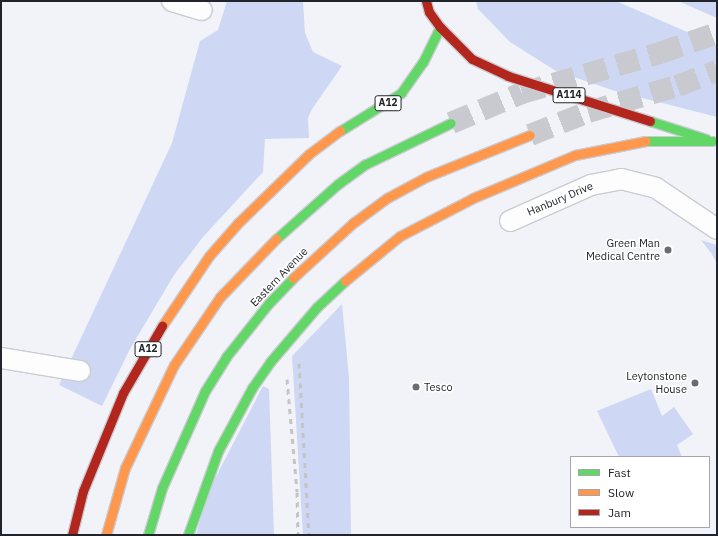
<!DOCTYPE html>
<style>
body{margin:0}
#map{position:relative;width:718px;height:536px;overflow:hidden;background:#f2f3f8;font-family:"IBM Plex Sans",sans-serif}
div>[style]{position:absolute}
.green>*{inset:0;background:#ced8f4}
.highway-tunnel>*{height:22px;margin-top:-11px;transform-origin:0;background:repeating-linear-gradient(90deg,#c8cacf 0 22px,transparent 0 33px)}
.roads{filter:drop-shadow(1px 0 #caccd2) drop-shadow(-1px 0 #caccd2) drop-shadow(0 1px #caccd2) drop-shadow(0 -1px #caccd2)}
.street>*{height:20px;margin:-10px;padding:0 10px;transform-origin:10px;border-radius:10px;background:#fdfdfe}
.fast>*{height:9px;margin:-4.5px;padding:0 4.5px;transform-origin:4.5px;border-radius:4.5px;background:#63d668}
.slow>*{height:9px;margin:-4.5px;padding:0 4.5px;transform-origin:4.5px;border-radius:4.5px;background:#ff974d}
.jam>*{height:9px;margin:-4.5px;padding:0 4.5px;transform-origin:4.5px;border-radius:4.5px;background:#b3261e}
.rail>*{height:3px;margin-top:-1.5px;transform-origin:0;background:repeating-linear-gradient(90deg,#c3c4c6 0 5px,transparent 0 10px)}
.dots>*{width:11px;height:11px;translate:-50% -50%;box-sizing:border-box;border:2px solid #fff;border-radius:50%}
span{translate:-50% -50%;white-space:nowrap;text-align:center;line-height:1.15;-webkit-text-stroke:3px #fff;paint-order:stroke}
.shield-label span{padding:1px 3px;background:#fff;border:1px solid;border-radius:3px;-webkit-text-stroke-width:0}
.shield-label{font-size:10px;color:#21242a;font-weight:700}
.street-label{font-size:11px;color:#21242a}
.poi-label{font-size:11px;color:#21242a}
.right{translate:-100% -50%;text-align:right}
.left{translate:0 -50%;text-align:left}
.frame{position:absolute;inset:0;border:2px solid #21242a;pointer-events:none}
.legend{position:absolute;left:570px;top:456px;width:140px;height:72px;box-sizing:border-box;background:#fff;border:1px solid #a6a7aa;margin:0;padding:5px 7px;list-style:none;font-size:12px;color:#21242a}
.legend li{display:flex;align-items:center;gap:8px;height:20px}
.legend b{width:20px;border:1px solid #a6a7aa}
</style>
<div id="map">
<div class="green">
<i style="clip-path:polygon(227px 1px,303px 1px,305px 33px,313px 52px,342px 66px,312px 109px,308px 118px,309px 138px,265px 139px,263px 172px,203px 237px,174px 275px,130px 349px,102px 406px,59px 385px,172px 143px,200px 41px,218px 30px)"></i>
<i style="clip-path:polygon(476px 1px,616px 1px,717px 45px,717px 117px,615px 91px,556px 71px,510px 42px,478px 9px)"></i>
<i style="clip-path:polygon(678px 1px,717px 1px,717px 18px)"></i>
<i style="clip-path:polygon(701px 240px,717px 245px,717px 263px,711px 253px)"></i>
<i style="clip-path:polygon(342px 304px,349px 378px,351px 535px,303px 535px,292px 356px)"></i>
<i style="clip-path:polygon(263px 386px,269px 389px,274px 535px,196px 535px,209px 490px)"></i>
<i style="clip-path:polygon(651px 389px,662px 416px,674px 407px,693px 434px,677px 445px,682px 457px,619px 457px,597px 411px)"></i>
</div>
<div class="highway-tunnel">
<i style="left:451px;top:123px;width:77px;rotate:-22.9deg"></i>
<i style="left:522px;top:93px;width:144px;rotate:-16.2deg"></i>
<i style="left:660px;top:53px;width:60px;rotate:-19.3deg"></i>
<i style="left:530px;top:135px;width:62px;rotate:-21.6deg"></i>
<i style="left:588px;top:112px;width:93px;rotate:-16.3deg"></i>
<i style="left:677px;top:86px;width:43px;rotate:-20.6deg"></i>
</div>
<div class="roads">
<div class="street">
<i style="left:172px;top:1px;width:31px;rotate:17deg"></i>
<i style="left:510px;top:221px;width:89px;rotate:-24deg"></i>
<i style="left:591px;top:185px;width:31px;rotate:-11deg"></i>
<i style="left:621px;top:179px;width:36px;rotate:14deg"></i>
<i style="left:656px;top:188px;width:73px;rotate:33.9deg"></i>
<i style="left:1px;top:358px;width:80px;rotate:9.3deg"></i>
</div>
<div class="fast">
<i style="left:650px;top:121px;width:59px;rotate:17.8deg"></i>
<i style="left:340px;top:131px;width:72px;rotate:-31.9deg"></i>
<i style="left:401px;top:93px;width:38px;rotate:-55deg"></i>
<i style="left:423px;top:62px;width:39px;rotate:-64deg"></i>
<i style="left:646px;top:141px;width:66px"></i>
<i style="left:276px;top:239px;width:83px;rotate:-41.6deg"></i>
<i style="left:338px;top:184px;width:34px;rotate:-36deg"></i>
<i style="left:366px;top:164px;width:94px;rotate:-25.8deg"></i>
<i style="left:148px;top:535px;width:49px;rotate:-73.4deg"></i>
<i style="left:162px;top:488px;width:106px;rotate:-66.1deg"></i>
<i style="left:205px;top:391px;width:40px;rotate:-58deg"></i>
<i style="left:226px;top:357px;width:69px;rotate:-51.5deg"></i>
<i style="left:269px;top:303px;width:35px;rotate:-46deg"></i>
<i style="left:188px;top:535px;width:89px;rotate:-70.3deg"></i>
<i style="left:218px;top:451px;width:72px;rotate:-61.6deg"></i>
<i style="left:252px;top:388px;width:32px;rotate:-55deg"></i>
<i style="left:270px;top:362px;width:72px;rotate:-49.5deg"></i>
<i style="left:317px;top:307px;width:38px;rotate:-43deg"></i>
</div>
<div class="slow">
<i style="left:293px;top:278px;width:81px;rotate:-42.5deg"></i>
<i style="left:353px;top:223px;width:42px;rotate:-36.3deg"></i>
<i style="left:387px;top:198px;width:44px;rotate:-28.3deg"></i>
<i style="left:426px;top:177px;width:112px;rotate:-22deg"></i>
<i style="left:345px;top:281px;width:71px;rotate:-39.3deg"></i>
<i style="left:400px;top:236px;width:82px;rotate:-27.5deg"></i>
<i style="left:473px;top:198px;width:111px;rotate:-22.9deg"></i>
<i style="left:575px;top:155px;width:72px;rotate:-11.2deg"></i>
<i style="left:162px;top:326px;width:84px;rotate:-56.1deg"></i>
<i style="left:209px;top:256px;width:44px;rotate:-48.7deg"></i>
<i style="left:238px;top:223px;width:99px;rotate:-44.2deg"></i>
<i style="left:309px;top:154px;width:39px;rotate:-37deg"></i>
<i style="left:106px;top:535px;width:70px;rotate:-74.2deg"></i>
<i style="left:125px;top:468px;width:114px;rotate:-64.6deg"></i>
<i style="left:174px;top:365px;width:82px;rotate:-55.9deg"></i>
<i style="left:220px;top:297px;width:81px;rotate:-46deg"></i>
</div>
<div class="jam">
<i style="left:426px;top:1px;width:11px;rotate:75deg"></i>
<i style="left:429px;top:12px;width:19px;rotate:54deg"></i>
<i style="left:440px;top:27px;width:45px;rotate:45deg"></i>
<i style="left:472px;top:59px;width:40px;rotate:25deg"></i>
<i style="left:508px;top:76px;width:149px;rotate:17.6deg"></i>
<i style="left:72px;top:535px;width:45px;rotate:-76deg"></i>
<i style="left:83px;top:491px;width:106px;rotate:-67.8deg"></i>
<i style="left:123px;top:393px;width:78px;rotate:-59.8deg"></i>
</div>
</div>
<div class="rail">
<i style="left:299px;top:363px;width:172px;rotate:86.7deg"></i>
<i style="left:287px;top:379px;width:113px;rotate:84.9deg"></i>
<i style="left:297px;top:492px;width:43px;rotate:88.7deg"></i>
</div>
<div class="dots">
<i style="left:668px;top:250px;background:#6a6c72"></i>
<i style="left:695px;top:383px;background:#6a6c72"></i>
<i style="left:416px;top:387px;background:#6a6c72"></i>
</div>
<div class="shield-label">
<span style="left:569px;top:95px">A114</span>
<span style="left:388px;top:103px">A12</span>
<span style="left:148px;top:349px">A12</span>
</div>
<div class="street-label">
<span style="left:560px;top:199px;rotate:-23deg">Hanbury Drive</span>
<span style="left:279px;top:277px;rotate:-46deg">Eastern Avenue</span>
</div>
<div class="poi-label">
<span class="right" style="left:660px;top:250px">Green Man<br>Medical Centre</span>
<span class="right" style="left:687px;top:383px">Leytonstone<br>House</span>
<span class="left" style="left:424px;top:387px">Tesco</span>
</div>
<div class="frame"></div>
<ul class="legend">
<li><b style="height:5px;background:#63d668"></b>Fast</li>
<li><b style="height:5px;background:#ff974d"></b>Slow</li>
<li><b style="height:5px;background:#b3261e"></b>Jam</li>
</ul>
</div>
